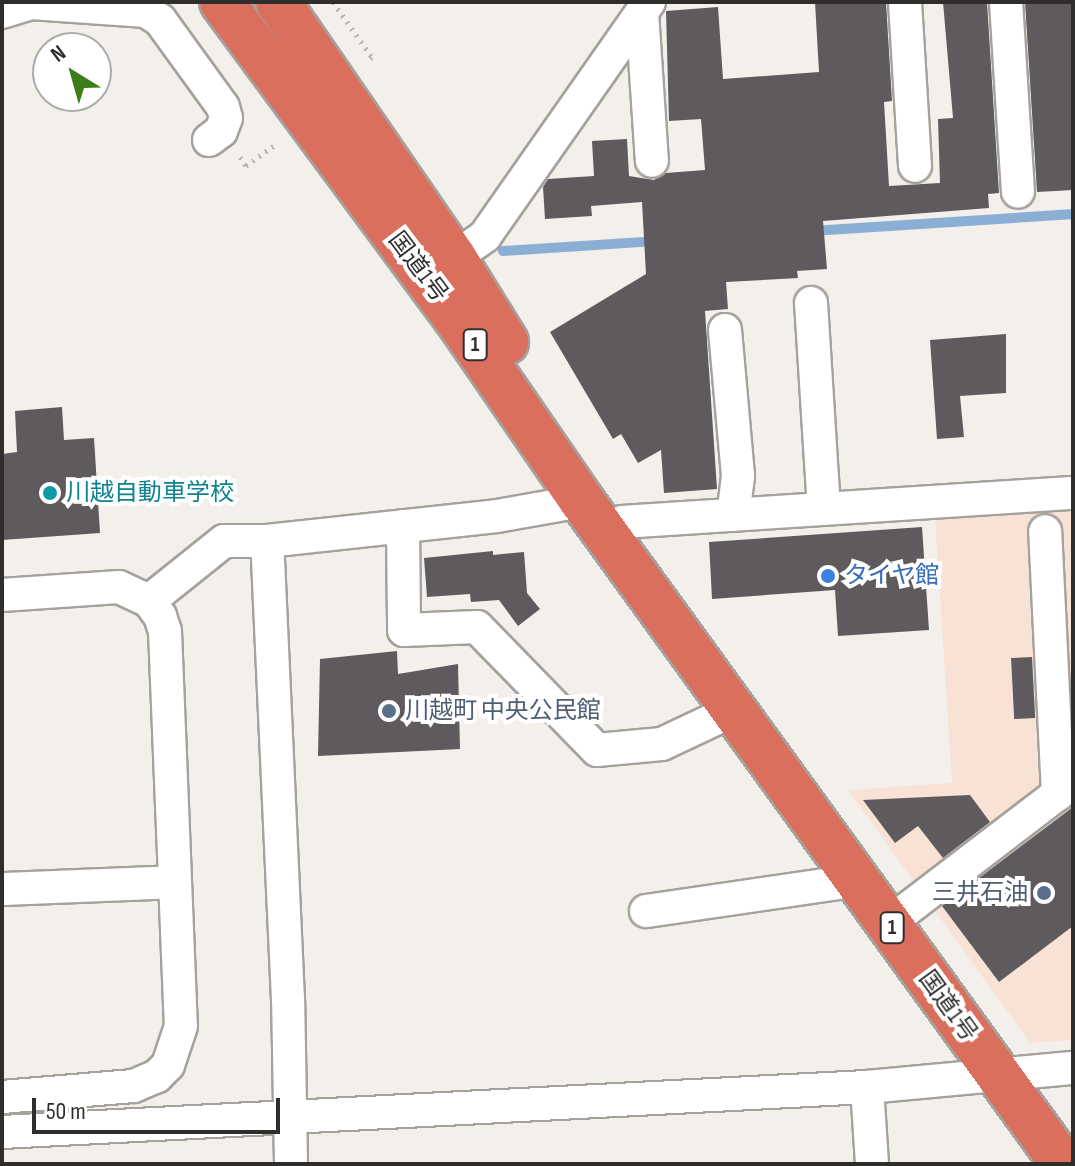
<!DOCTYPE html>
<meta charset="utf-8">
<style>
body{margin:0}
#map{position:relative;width:1075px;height:1166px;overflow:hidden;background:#f3f0eb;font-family:"Sofia Sans Condensed","Noto Sans JP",sans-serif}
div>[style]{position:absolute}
.commercial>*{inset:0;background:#f8e2d6}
.stream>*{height:10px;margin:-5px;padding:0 5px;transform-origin:5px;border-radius:5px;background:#8bafd4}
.building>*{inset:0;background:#5e5a5e;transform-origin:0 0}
.path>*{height:5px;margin-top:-2.5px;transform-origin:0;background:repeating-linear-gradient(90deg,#b7b5b1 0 2px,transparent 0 8px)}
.roads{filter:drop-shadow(2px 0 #a5a29d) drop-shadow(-2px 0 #a5a29d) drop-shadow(0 2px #a5a29d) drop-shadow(0 -2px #a5a29d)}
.minor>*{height:32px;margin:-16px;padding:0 16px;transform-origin:16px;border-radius:16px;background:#fff}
.highway>*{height:44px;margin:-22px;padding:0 22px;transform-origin:22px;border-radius:22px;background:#db6f5d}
.dots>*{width:22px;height:22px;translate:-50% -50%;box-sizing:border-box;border:4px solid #fff;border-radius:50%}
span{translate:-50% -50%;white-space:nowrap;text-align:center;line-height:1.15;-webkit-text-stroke:8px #fff;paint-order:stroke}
.shield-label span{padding:2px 6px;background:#fff;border:2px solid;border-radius:6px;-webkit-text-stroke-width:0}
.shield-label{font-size:22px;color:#2f2e2c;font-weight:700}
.street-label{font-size:24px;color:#2f2e2c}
.culture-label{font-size:24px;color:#0d838f}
.left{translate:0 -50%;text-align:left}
.shop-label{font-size:24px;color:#366cbe}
.service-label{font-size:24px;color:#4e5e75}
.right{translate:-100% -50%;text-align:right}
.frame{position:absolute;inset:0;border:4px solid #2f2e2c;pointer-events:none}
.north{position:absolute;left:32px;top:32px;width:80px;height:80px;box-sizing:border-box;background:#fff;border:2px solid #acabab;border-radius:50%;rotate:323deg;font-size:22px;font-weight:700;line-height:32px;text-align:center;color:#2f2e2c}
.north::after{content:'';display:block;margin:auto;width:28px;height:36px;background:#3e7c1a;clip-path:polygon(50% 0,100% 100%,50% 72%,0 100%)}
.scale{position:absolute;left:32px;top:1098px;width:248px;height:36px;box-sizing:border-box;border:4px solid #2f2e2c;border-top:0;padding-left:10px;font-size:24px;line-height:28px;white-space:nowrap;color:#2f2e2c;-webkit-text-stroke:6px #fff;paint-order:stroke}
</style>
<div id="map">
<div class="commercial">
<i style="clip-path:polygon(1073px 508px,1073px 1040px,1030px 1043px,848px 790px,952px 783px,935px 518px)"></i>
</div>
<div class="stream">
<i style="left:812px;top:231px;width:262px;rotate:-3.7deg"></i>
<i style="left:503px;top:251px;width:153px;rotate:-3.7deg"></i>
</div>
<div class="building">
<i style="clip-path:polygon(815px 2px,886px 2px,892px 101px,884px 102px,889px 186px,940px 183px,938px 119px,953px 118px,943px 2px,987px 2px,999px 193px,988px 194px,989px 208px,823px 221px,827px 269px,797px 271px,798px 278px,726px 282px,728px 309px,705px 311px,717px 489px,664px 493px,661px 450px,638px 463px,621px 434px,613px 439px,550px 332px,646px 274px,642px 202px,591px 206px,592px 216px,545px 219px,543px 187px,548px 179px,594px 176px,592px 141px,627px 139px,629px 176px,654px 180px,666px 173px,705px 170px,701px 119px,669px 121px,666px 11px,718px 7px,723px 79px,819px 72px)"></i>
<i style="clip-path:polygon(1025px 2px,1073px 2px,1073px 190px,1037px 192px)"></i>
<i style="clip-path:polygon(1006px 334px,1006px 393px,960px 396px,964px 437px,937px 439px,930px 340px)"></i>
<i style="clip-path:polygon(62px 407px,64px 440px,94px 438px,100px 533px,2px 540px,2px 454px,17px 452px,15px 411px)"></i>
<i style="clip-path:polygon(922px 527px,929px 630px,838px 636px,835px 590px,712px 599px,709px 542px)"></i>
<i style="clip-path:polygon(493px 551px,493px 555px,524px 552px,527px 593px,540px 609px,518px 626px,499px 600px,471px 602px,470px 594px,427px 597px,424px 558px)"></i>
<i style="clip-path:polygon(397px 651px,398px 674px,458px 664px,460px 749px,318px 756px,320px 659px)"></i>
<i style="left:1032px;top:657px;width:61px;height:21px;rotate:87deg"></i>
<i style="clip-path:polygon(970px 795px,990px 822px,943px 858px,918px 826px,895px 843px,863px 800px)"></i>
<i style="clip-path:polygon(1073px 807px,1073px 926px,999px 982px,942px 906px)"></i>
</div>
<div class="path">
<i style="left:333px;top:2px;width:67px;rotate:54.7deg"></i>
<i style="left:372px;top:57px;width:8px;rotate:150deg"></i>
<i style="left:240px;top:157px;width:11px;rotate:56deg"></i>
<i style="left:246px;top:166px;width:39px;rotate:-36deg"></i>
</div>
<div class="roads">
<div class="minor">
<i style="left:905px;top:2px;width:164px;rotate:86.5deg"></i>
<i style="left:1006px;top:2px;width:190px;rotate:86.4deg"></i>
<i style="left:2px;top:12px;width:30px;rotate:-17deg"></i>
<i style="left:31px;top:3px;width:115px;rotate:4deg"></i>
<i style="left:146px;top:11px;width:17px;rotate:33deg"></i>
<i style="left:160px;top:20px;width:107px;rotate:54.1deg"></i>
<i style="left:223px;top:107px;width:11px;rotate:75deg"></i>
<i style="left:226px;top:118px;width:14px;rotate:111deg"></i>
<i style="left:221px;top:131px;width:15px;rotate:143deg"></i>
<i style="left:642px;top:12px;width:149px;rotate:86.2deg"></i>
<i style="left:454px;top:258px;width:38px;rotate:-35deg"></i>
<i style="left:485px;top:236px;width:286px;rotate:-55deg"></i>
<i style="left:811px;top:303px;width:206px;rotate:86.4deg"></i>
<i style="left:725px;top:330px;width:147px;rotate:84.9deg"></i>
<i style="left:738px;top:476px;width:39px;rotate:97deg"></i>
<i style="left:622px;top:522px;width:452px;rotate:-3.7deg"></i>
<i style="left:403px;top:526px;width:104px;rotate:89.4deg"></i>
<i style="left:404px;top:630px;width:73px;rotate:-2.4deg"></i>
<i style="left:477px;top:627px;width:172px;rotate:45.7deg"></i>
<i style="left:597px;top:750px;width:65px;rotate:-5.3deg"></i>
<i style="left:662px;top:744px;width:82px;rotate:-25.3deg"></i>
<i style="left:2px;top:595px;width:117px;rotate:-3.9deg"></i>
<i style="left:119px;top:587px;width:33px;rotate:25deg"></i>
<i style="left:149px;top:601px;width:19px;rotate:54deg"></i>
<i style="left:160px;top:616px;width:16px;rotate:72deg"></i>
<i style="left:165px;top:631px;width:395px;rotate:87.7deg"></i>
<i style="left:181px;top:1026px;width:41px;rotate:108.4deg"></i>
<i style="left:168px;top:1065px;width:16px;rotate:135deg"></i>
<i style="left:157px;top:1076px;width:26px;rotate:157deg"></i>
<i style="left:133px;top:1086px;width:131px;rotate:175.2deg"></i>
<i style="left:149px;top:601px;width:96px;rotate:-38.7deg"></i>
<i style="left:224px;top:541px;width:43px"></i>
<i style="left:2px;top:889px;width:173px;rotate:-2.3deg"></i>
<i style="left:646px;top:911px;width:214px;rotate:-8.3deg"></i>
<i style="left:889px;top:923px;width:213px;rotate:-37.4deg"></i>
<i style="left:1058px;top:794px;width:263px;rotate:-92.8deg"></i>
<i style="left:867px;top:1087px;width:77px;rotate:86.3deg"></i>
<i style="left:2px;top:1132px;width:866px;rotate:-2.98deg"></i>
<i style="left:867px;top:1087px;width:207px;rotate:-5.3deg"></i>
<i style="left:291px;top:1164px;width:164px;rotate:-91deg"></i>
<i style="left:288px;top:1000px;width:459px;rotate:-92.6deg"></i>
<i style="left:267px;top:541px;width:231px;rotate:-6.2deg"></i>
<i style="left:497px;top:516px;width:86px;rotate:-10deg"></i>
</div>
<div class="highway">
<i style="left:222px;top:2px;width:405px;rotate:53.5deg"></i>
<i style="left:463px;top:328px;width:210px;rotate:55.5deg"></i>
<i style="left:582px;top:501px;width:819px;rotate:54.04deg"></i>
<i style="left:278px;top:2px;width:311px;rotate:55.5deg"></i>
<i style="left:454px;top:258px;width:99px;rotate:58.2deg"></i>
</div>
</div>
<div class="dots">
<i style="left:50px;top:493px;background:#0f9aa8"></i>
<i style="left:828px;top:576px;background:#3f7fe0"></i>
<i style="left:389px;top:711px;background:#5c6f8a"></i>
<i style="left:1044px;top:893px;background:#5c6f8a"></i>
</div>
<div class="shield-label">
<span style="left:475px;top:345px">1</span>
<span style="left:892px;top:928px">1</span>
</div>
<div class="street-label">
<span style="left:418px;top:267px;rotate:53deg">国道1号</span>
<span style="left:948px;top:1006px;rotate:54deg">国道1号</span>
</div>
<div class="culture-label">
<span class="left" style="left:66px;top:493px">川越自動車学校</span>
</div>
<div class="shop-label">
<span class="left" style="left:844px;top:576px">タイヤ館</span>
</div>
<div class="service-label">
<span class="left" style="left:405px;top:711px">川越町 中央公民館</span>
<span class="right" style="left:1028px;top:893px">三井石油</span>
</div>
<div class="frame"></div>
<div class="north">N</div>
<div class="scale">50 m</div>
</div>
